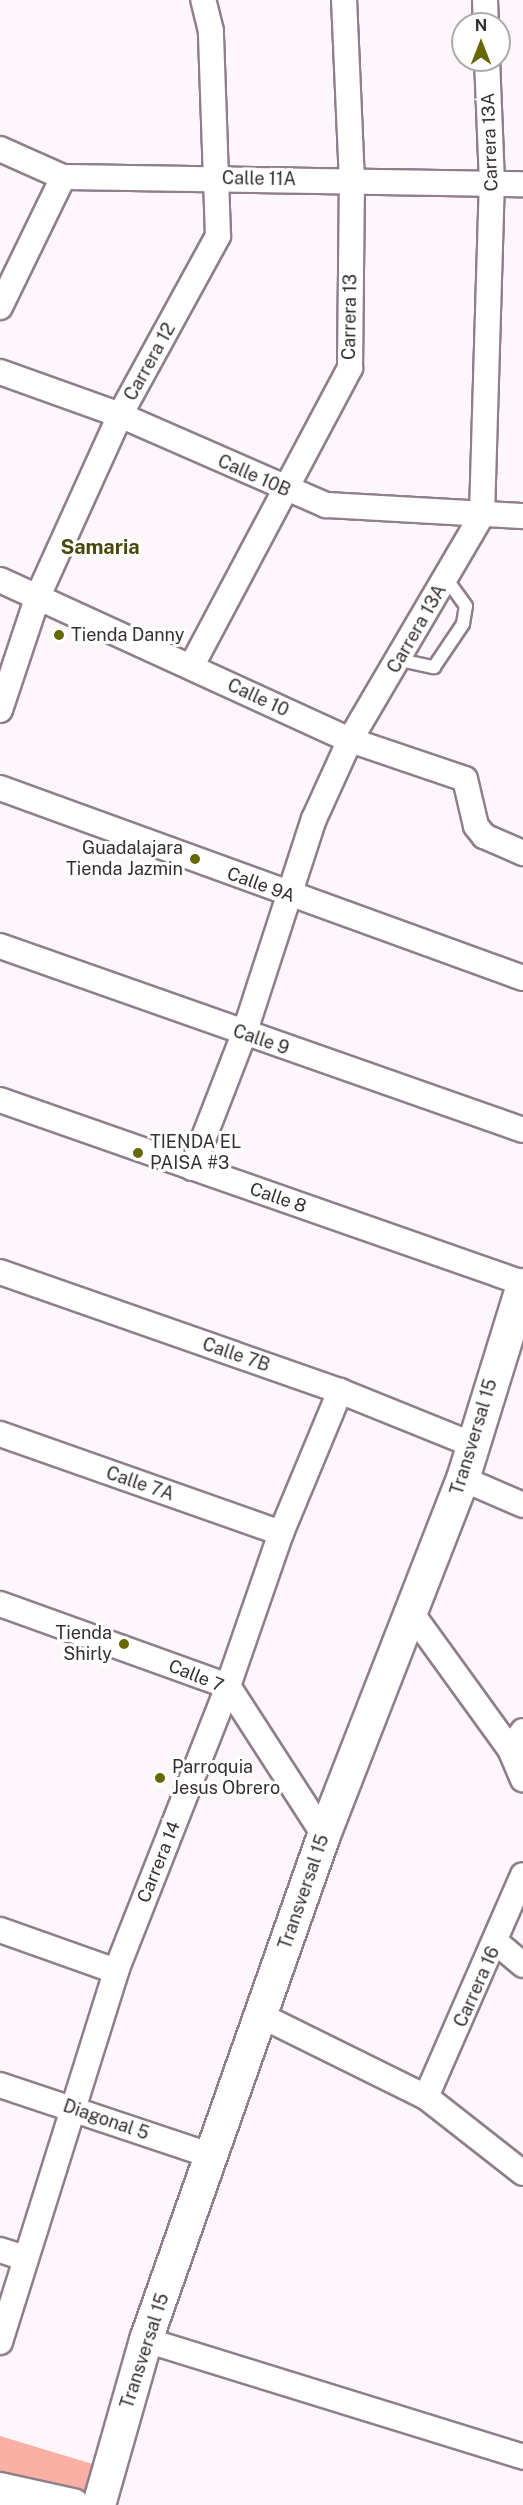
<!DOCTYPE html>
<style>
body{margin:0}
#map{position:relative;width:523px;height:2505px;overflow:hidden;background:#fdf6fb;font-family:"Public Sans",sans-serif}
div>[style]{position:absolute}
.green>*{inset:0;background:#fab0a5}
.roads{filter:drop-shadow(2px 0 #8f7f8b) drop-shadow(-2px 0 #8f7f8b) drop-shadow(0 2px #8f7f8b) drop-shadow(0 -2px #8f7f8b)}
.service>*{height:12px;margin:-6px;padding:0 6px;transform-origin:6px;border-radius:6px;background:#fff}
.minor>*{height:24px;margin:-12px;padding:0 12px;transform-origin:12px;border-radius:12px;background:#fff}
.tertiary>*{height:32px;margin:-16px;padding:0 16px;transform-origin:16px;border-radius:16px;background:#fff}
.dots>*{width:16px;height:16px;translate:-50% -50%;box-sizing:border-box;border:3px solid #fff;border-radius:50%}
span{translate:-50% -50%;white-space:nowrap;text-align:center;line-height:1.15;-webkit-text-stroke:6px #fff;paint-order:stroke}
.street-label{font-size:18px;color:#352e33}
.poi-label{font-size:18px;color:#352e33}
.left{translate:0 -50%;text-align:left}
.right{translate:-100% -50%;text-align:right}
.neighbourhood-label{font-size:20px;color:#474809;font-weight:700}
.north{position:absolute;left:451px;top:12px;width:60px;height:60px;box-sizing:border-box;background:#fff;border:2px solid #aeabad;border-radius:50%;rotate:0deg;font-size:16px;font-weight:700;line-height:24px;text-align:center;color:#352e33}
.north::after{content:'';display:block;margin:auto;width:21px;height:27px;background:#666805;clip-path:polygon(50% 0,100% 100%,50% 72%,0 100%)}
</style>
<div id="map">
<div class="green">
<i style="clip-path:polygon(0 2436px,109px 2469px,99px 2505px,0 2488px)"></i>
</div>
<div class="roads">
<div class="service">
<i style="left:400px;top:660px;width:35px;rotate:12deg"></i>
<i style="left:434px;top:667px;width:52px;rotate:-56deg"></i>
<i style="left:463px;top:624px;width:18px;rotate:-81deg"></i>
<i style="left:466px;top:606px;width:34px;rotate:-126deg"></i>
</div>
<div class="minor">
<i style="left:485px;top:0;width:24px;rotate:88deg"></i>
<i style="left:0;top:149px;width:69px;rotate:24deg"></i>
<i style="left:63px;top:177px;width:460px;rotate:0.9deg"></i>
<i style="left:0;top:307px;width:144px;rotate:-64.1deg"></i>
<i style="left:0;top:372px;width:127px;rotate:19.7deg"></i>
<i style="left:120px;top:415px;width:225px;rotate:23.6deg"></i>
<i style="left:326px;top:505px;width:197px;rotate:3.2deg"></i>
<i style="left:0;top:580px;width:385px;rotate:24.6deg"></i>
<i style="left:350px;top:740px;width:121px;rotate:18.7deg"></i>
<i style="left:465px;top:779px;width:48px;rotate:76.8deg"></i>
<i style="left:476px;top:826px;width:13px;rotate:51deg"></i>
<i style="left:484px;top:836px;width:43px;rotate:23.6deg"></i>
<i style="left:191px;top:667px;width:339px;rotate:-62deg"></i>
<i style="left:350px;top:368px;width:186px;rotate:-89.4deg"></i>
<i style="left:352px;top:182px;width:182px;rotate:-92.5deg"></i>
<i style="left:0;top:710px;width:120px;rotate:-71.6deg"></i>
<i style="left:38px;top:596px;width:199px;rotate:-65.6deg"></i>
<i style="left:120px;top:415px;width:204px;rotate:-61.3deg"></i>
<i style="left:218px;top:236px;width:205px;rotate:-92deg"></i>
<i style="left:211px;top:31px;width:32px;rotate:-104deg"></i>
<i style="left:0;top:788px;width:556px;rotate:19.97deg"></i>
<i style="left:0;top:946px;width:554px;rotate:19.38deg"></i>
<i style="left:0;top:1100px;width:554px;rotate:19.29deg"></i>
<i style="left:192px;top:1168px;width:144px;rotate:-68.8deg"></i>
<i style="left:244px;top:1034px;width:226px;rotate:-72deg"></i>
<i style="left:314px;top:819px;width:87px;rotate:-65.5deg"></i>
<i style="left:350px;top:740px;width:261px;rotate:-59.6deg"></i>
<i style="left:482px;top:515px;width:332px;rotate:-88.3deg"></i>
<i style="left:492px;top:183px;width:123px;rotate:-92.3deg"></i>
<i style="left:0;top:1272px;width:360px;rotate:19.3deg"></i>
<i style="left:340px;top:1391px;width:141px;rotate:22deg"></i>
<i style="left:0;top:1434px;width:298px;rotate:19.4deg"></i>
<i style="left:463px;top:1479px;width:65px;rotate:23.4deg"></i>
<i style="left:0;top:1604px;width:242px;rotate:19.8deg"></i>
<i style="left:228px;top:1686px;width:177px;rotate:57.2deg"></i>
<i style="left:410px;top:1611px;width:170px;rotate:54.1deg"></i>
<i style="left:510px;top:1749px;width:33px;rotate:67deg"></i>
<i style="left:510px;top:1749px;width:22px;rotate:-54deg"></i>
<i style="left:0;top:1930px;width:123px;rotate:19.5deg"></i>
<i style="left:497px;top:1943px;width:34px;rotate:40deg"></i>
<i style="left:262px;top:2016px;width:183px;rotate:26.3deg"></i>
<i style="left:426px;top:2097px;width:123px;rotate:38.1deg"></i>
<i style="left:0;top:2085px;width:224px;rotate:18.5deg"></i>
<i style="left:426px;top:2097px;width:242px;rotate:-66.4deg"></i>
<i style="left:0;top:2250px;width:26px;rotate:18deg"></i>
<i style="left:146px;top:2340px;width:395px;rotate:17.2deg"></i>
<i style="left:0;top:2342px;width:389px;rotate:-72.6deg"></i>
<i style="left:116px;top:1971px;width:306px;rotate:-68.5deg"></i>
<i style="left:228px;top:1686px;width:162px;rotate:-70.9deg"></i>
<i style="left:281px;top:1533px;width:154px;rotate:-67.4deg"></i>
</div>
<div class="tertiary">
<i style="left:0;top:2489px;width:75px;rotate:12.4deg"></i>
<i style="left:99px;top:2505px;width:172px;rotate:-74.1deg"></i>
<i style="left:146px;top:2340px;width:535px;rotate:-70.58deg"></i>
<i style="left:324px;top:1835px;width:382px;rotate:-68.7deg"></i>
<i style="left:463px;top:1479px;width:203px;rotate:-72.8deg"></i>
</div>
</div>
<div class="dots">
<i style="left:59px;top:635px;background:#666805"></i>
<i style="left:195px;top:859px;background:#666805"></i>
<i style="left:138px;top:1153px;background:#666805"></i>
<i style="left:124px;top:1644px;background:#666805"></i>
<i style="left:160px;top:1778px;background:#666805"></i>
</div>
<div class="street-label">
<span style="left:490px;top:142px;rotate:-92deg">Carrera 13A</span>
<span style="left:259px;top:179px;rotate:1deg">Calle 11A</span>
<span style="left:350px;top:317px;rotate:-89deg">Carrera 13</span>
<span style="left:150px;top:362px;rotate:-61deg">Carrera 12</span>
<span style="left:254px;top:476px;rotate:24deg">Calle 10B</span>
<span style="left:417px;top:629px;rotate:-60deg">Carrera 13A</span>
<span style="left:258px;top:698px;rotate:25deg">Calle 10</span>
<span style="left:261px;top:885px;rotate:20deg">Calle 9A</span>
<span style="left:261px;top:1040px;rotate:19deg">Calle 9</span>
<span style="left:278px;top:1198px;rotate:19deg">Calle 8</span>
<span style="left:236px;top:1355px;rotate:19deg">Calle 7B</span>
<span style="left:474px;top:1437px;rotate:-73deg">Transversal 15</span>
<span style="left:140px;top:1484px;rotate:19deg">Calle 7A</span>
<span style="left:196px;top:1676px;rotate:22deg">Calle 7</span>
<span style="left:159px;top:1862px;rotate:-68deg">Carrera 14</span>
<span style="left:304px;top:1892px;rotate:-71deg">Transversal 15</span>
<span style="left:477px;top:1987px;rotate:-66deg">Carrera 16</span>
<span style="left:106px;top:2120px;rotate:19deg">Diagonal 5</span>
<span style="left:145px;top:2351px;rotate:-72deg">Transversal 15</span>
</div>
<div class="poi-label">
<span class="left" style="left:71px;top:635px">Tienda Danny</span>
<span class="right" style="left:183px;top:859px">Guadalajara<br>Tienda Jazmin</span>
<span class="left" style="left:150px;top:1153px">TIENDA EL<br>PAISA #3</span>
<span class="right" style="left:112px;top:1644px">Tienda<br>Shirly</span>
<span class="left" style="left:172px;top:1778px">Parroquia<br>Jesus Obrero</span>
</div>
<div class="neighbourhood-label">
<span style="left:100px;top:547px">Samaria</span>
</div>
<div class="north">N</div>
</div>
